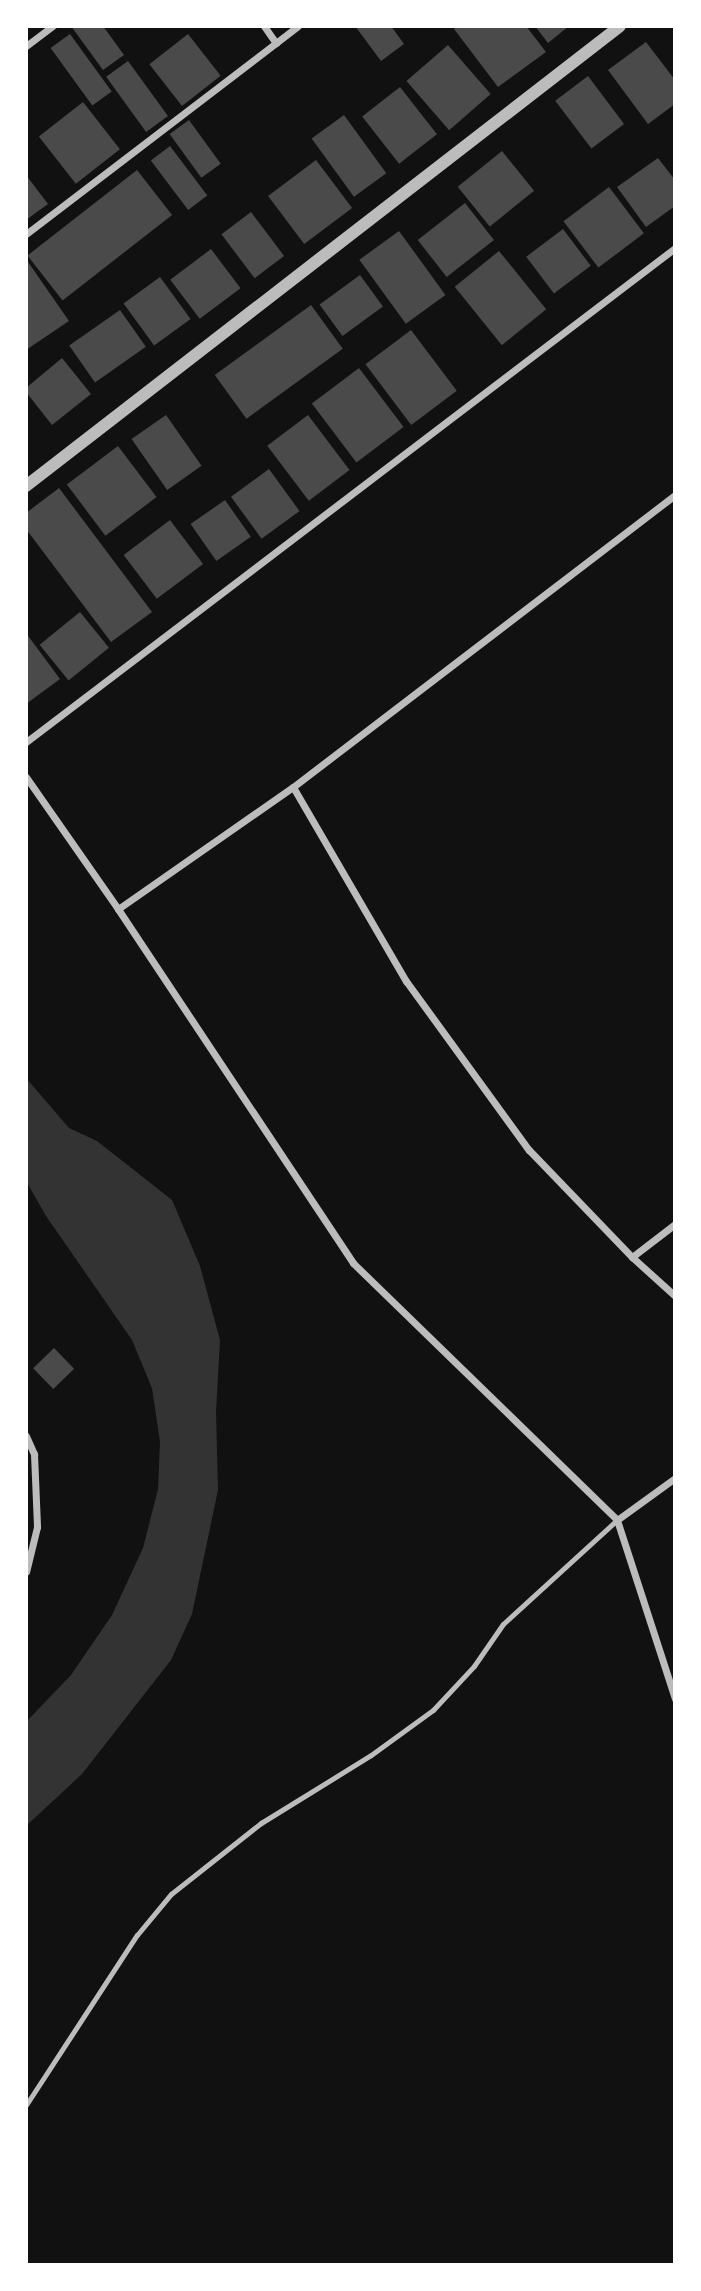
<!DOCTYPE html>
<style>
body{margin:0}
#map{position:relative;width:701px;height:2291px;overflow:hidden;background:#111;font-family:Roboto,sans-serif}
div>[style]{position:absolute}
.water>*{inset:0;background:#333}
.building>*{inset:0;background:#4a4a4a;transform-origin:0 0}
.service>*{height:5px;margin:-2.5px;padding:0 2.5px;transform-origin:2.5px;border-radius:2.5px;background:#bcbcbc}
.minor>*{height:7px;margin:-3.5px;padding:0 3.5px;transform-origin:3.5px;border-radius:3.5px;background:#bcbcbc}
.tertiary>*{height:12px;margin:-6px;padding:0 6px;transform-origin:6px;border-radius:6px;background:#bcbcbc}
span{translate:-50% -50%;white-space:nowrap;text-align:center;line-height:1.15;-webkit-text-stroke:6px #fff;paint-order:stroke}
.frame{position:absolute;inset:0;border:28px solid #fff;pointer-events:none}
</style>
<div id="map">
<div class="water">
<i style="clip-path:polygon(26px 1078px,69px 1128px,97px 1141px,172px 1200px,200px 1266px,220px 1340px,216px 1412px,218px 1490px,192px 1614px,171px 1660px,82px 1774px,26px 1826px,26px 1722px,71px 1675px,112px 1615px,143px 1548px,158px 1489px,160px 1442px,152px 1388px,132px 1340px,46px 1216px,26px 1181px)"></i>
</div>
<div class="building">
<i style="clip-path:polygon(71px 26px,103px 26px,124px 55px,103px 70px)"></i>
<i style="clip-path:polygon(355px 26px,391px 26px,404px 44px,381px 61px)"></i>
<i style="clip-path:polygon(457px 26px,526px 26px,546px 52px,498px 87px,454px 29px)"></i>
<i style="clip-path:polygon(535px 26px,569px 26px,548px 43px)"></i>
<i style="left:70px;top:34px;width:71px;height:24px;rotate:54deg"></i>
<i style="left:188px;top:34px;width:53px;height:49px;rotate:52deg"></i>
<i style="clip-path:polygon(646px 42px,675px 80px,675px 104px,648px 124px,608px 70px)"></i>
<i style="left:448px;top:45px;width:65px;height:55px;rotate:49deg"></i>
<i style="left:128px;top:61px;width:68px;height:27px;rotate:54deg"></i>
<i style="left:588px;top:76px;width:60px;height:41px;rotate:53deg"></i>
<i style="left:400px;top:87px;width:60px;height:48px;rotate:52deg"></i>
<i style="left:83px;top:102px;width:60px;height:56px;rotate:52deg"></i>
<i style="left:344px;top:115px;width:72px;height:40px;rotate:54deg"></i>
<i style="left:189px;top:120px;width:54px;height:24px;rotate:54deg"></i>
<i style="left:170px;top:146px;width:62px;height:24px;rotate:53deg"></i>
<i style="left:502px;top:151px;width:51px;height:57px;rotate:51deg"></i>
<i style="clip-path:polygon(658px 158px,675px 180px,675px 206px,646px 227px,617px 187px)"></i>
<i style="left:316px;top:160px;width:60px;height:60px;rotate:53deg"></i>
<i style="left:137px;top:170px;width:57px;height:139px;rotate:52deg"></i>
<i style="clip-path:polygon(26px 175px,48px 204px,26px 220px)"></i>
<i style="left:609px;top:187px;width:58px;height:57px;rotate:53deg"></i>
<i style="left:465px;top:203px;width:47px;height:60px;rotate:52deg"></i>
<i style="left:251px;top:212px;width:55px;height:37px;rotate:53deg"></i>
<i style="left:563px;top:229px;width:46px;height:46px;rotate:53deg"></i>
<i style="left:399px;top:231px;width:79px;height:49px;rotate:54deg"></i>
<i style="left:211px;top:249px;width:49px;height:51px;rotate:53deg"></i>
<i style="left:499px;top:251px;width:75px;height:57px;rotate:51deg"></i>
<i style="clip-path:polygon(26px 259px,69px 321px,26px 350px)"></i>
<i style="left:360px;top:275px;width:39px;height:50px;rotate:54deg"></i>
<i style="left:160px;top:277px;width:52px;height:45px;rotate:54deg"></i>
<i style="left:311px;top:305px;width:54px;height:119px;rotate:54deg"></i>
<i style="left:120px;top:310px;width:45px;height:62px;rotate:55deg"></i>
<i style="left:411px;top:330px;width:76px;height:57px;rotate:53deg"></i>
<i style="clip-path:polygon(62px 358px,91px 394px,52px 425px,26px 392px,26px 388px)"></i>
<i style="left:359px;top:368px;width:74px;height:59px;rotate:53deg"></i>
<i style="left:166px;top:415px;width:62px;height:42px;rotate:55deg"></i>
<i style="left:308px;top:415px;width:69px;height:51px;rotate:53deg"></i>
<i style="left:118px;top:446px;width:64px;height:64px;rotate:53deg"></i>
<i style="left:269px;top:469px;width:52px;height:47px;rotate:54deg"></i>
<i style="clip-path:polygon(59px 488px,152px 612px,111px 642px,26px 529px,26px 513px)"></i>
<i style="left:225px;top:500px;width:45px;height:42px;rotate:55deg"></i>
<i style="left:170px;top:520px;width:55px;height:58px;rotate:53deg"></i>
<i style="left:80px;top:612px;width:46px;height:52px;rotate:51deg"></i>
<i style="clip-path:polygon(26px 633px,60px 679px,26px 704px)"></i>
<i style="left:54px;top:1348px;width:29px;height:29px;rotate:46deg"></i>
</div>
<div class="service">
<i style="left:26px;top:2105px;width:203px;rotate:-56.9deg"></i>
<i style="left:137px;top:1935px;width:53px;rotate:-50.3deg"></i>
<i style="left:171px;top:1894px;width:115px;rotate:-38.3deg"></i>
<i style="left:261px;top:1823px;width:129px;rotate:-31.7deg"></i>
<i style="left:371px;top:1755px;width:77px;rotate:-36deg"></i>
<i style="left:433px;top:1710px;width:60px;rotate:-47deg"></i>
<i style="left:474px;top:1666px;width:51px;rotate:-55.4deg"></i>
<i style="left:503px;top:1624px;width:154px;rotate:-42.4deg"></i>
</div>
<div class="minor">
<i style="left:264px;top:26px;width:21px;rotate:55deg"></i>
<i style="left:26px;top:46px;width:34px;rotate:-37deg"></i>
<i style="left:26px;top:234px;width:342px;rotate:-37.4deg"></i>
<i style="left:26px;top:742px;width:816px;rotate:-37.28deg"></i>
<i style="left:26px;top:777px;width:161px;rotate:55.1deg"></i>
<i style="left:118px;top:909px;width:425px;rotate:56.4deg"></i>
<i style="left:353px;top:1263px;width:368px;rotate:44.2deg"></i>
<i style="left:617px;top:1520px;width:188px;rotate:72deg"></i>
<i style="left:293px;top:787px;width:225px;rotate:59.8deg"></i>
<i style="left:406px;top:981px;width:209px;rotate:54deg"></i>
<i style="left:529px;top:1150px;width:149px;rotate:46.1deg"></i>
<i style="left:632px;top:1257px;width:58px;rotate:42.2deg"></i>
<i style="left:118px;top:909px;width:213px;rotate:-34.9deg"></i>
<i style="left:293px;top:787px;width:481px;rotate:-37.4deg"></i>
<i style="left:632px;top:1257px;width:54px;rotate:-37.5deg"></i>
<i style="left:26px;top:1436px;width:20px;rotate:66deg"></i>
<i style="left:34px;top:1454px;width:73px;rotate:87.6deg"></i>
<i style="left:37px;top:1527px;width:46px;rotate:103.7deg"></i>
<i style="left:617px;top:1520px;width:72px;rotate:-35.9deg"></i>
</div>
<div class="tertiary">
<i style="left:26px;top:486px;width:751px;rotate:-37.75deg"></i>
</div>
<div class="frame"></div>
</div>
